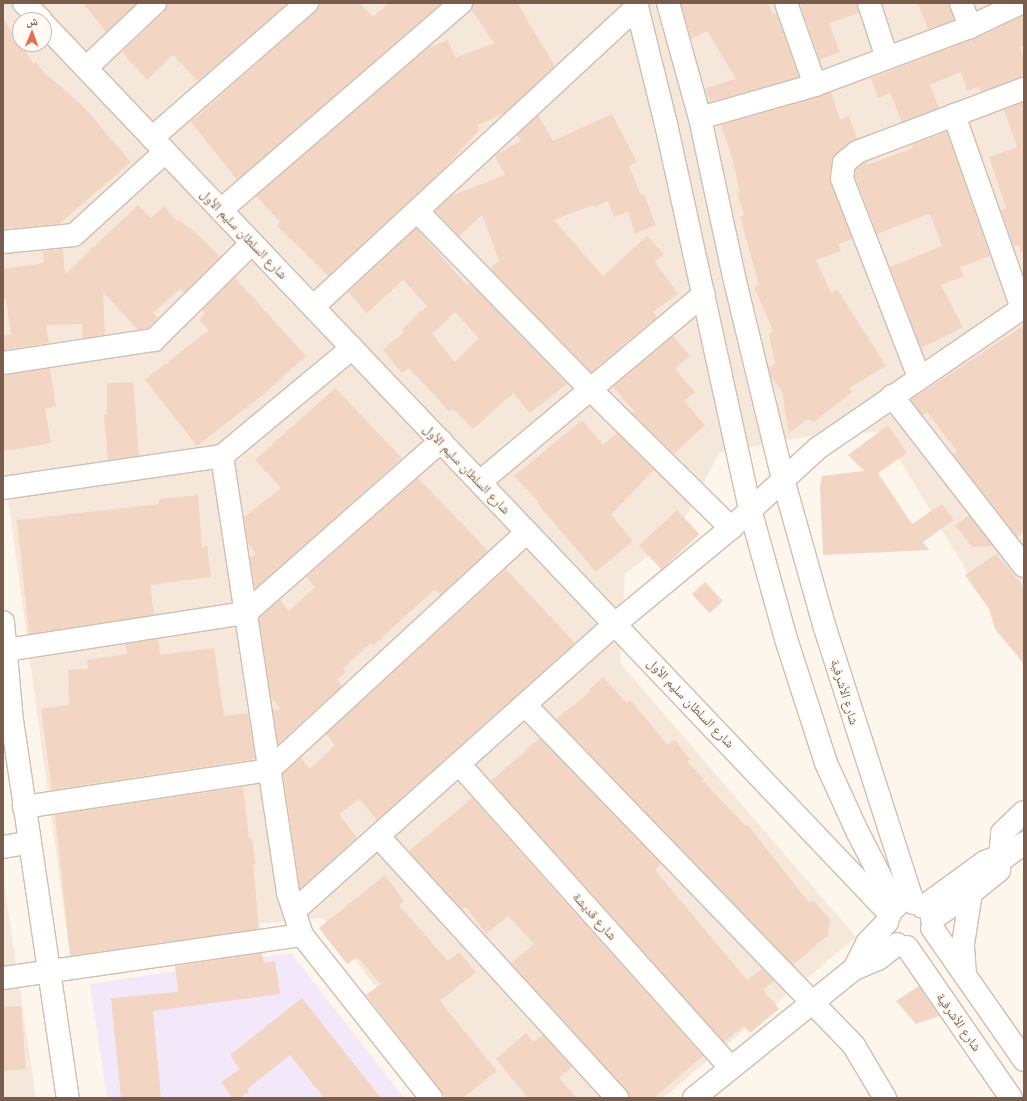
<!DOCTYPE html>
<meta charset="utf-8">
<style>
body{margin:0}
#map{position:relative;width:1027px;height:1101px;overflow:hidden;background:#fdf6ec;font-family:"Open Sans","Noto Naskh Arabic",sans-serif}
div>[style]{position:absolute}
.residential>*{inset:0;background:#f5e8da}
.education>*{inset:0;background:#f3e8fa}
.building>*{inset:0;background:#f3d5c3;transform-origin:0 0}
.roads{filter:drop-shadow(1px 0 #d1beb0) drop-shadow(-1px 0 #d1beb0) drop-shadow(0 1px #d1beb0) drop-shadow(0 -1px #d1beb0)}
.minor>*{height:22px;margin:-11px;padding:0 11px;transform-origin:11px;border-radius:11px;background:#fff}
span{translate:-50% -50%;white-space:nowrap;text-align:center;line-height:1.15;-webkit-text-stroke:4px #fffaf3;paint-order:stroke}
.street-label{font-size:13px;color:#7a5c4d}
.frame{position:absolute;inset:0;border:4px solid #7a5c4d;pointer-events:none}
.north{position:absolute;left:12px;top:12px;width:40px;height:40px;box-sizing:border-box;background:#fffaf3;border:1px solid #cabbb1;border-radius:50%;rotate:1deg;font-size:11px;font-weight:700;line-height:16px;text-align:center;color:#7a5c4d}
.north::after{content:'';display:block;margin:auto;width:14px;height:18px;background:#e76f51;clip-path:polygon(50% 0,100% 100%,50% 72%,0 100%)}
</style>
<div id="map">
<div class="residential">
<i style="clip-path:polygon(evenodd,3px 3px,1024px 3px,1024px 666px,883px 432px,821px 434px,719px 453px,678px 532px,625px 574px,620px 663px,856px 937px,663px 1098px,461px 1098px,323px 918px,68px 941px,3px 461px,3px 3px,20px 20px,44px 20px,44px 44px,20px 44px,20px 20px)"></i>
<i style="clip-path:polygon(3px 876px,36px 1098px,3px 1098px)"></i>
</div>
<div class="education">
<i style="clip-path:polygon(291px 953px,404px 1098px,107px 1098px,90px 984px)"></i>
</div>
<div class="building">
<i style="clip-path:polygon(83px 3px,137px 3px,106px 32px)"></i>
<i style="clip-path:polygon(167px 3px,288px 3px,198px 81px,173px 55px,147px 80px,122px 52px,164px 12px)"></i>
<i style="clip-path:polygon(319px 3px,360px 3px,373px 17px,389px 3px,442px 3px,237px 180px,191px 122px,315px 12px)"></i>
<i style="clip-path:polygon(473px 3px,517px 3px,555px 66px,505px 113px,478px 125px,479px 130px,444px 169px,328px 276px,277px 226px,280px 222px,256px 196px,428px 48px,448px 40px,455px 58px,494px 43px,471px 9px)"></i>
<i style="clip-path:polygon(681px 3px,768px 3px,773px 14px,776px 13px,799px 77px,710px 102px,705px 88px,736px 79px,707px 31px,691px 39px)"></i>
<i style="clip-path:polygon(803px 3px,857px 3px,859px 13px,829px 23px,840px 52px,819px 60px,823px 69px,800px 4px)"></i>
<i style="clip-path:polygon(918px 3px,949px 3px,954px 20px,928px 29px)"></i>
<i style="clip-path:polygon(1024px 15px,1024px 45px,1020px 47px,1024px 60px,1024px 77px,981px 92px,979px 87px,967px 91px,961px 72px,930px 85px,939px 108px,902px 122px,890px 93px,878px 98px,871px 78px,974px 39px)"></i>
<i style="clip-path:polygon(3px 19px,34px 64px,36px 62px,45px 73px,81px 104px,131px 162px,59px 224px,3px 229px)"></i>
<i style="clip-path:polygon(831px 92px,840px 120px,849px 116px,857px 139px,836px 154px,830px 176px,852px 239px,838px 244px,841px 251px,816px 260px,831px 293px,837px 289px,886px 366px,849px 388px,852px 392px,814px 422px,807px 419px,789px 433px,782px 391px,771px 377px,769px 368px,775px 364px,769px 334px,773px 331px,754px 287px,759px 285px,740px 216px,744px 215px,737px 193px,740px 192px,732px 157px,721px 125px)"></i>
<i style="clip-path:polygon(1024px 102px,1024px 252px,1021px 252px,1019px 245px,1014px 247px,1001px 210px,1006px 208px,989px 157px,1017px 147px,1004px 110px)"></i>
<i style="clip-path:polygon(612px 114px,637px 162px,629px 166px,641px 195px,644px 194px,656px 225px,635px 233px,628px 212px,614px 217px,608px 201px,594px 207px,593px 205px,554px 220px,603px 276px,647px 236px,664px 254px,655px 262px,678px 294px,653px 312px,657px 317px,591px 372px,490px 268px,499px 261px,482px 215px,459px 236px,435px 211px,451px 196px,505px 175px,495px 155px,521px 141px,517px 135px,538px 115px,553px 141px)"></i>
<i style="clip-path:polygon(947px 132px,990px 256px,960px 267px,964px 276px,941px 285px,963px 327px,921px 348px,890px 267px,942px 246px,931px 216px,928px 214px,877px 234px,855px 176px,856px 169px,863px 163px,866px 162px,867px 165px,913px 148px,912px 145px)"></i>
<i style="clip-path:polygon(138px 205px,151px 218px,164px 206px,178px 222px,179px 220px,198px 235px,220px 257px,184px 293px,180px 289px,153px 313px,158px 318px,148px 328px,138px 330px,103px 292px,105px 335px,83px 338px,82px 324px,46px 325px,49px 343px,3px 350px,3px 336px,11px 335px,6px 299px,3px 299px,3px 269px,44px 263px,43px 251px,63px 249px,65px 274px)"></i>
<i style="clip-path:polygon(evenodd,416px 228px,467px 285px,470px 283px,567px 384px,530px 413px,513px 393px,473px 429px,453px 409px,450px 412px,409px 368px,402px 373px,383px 350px,404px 332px,402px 329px,427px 306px,403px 280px,367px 313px,348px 292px,416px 228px,455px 312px,479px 338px,455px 362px,432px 334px,455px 312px)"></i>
<i style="clip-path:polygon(235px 278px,306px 356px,264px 394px,197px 446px,145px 380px,165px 364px,170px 364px,168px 362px,209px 330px,199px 320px,205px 314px,202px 310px)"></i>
<i style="clip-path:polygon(1024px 325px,1024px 531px,1017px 537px,953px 454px,957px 451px,927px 412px,923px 415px,911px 400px)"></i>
<i style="clip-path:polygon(673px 336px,690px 356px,675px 369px,695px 392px,684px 401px,705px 425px,674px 454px,632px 413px,634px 411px,613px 387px)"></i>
<i style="clip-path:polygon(50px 368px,56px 407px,45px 408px,51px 443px,3px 451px,3px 375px)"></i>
<i style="clip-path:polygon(133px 382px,139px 456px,108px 460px,104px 415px,107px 415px,107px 383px)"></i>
<i style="clip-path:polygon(335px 388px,402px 458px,255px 589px,250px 558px,256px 553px,248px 544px,244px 517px,281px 488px,255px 460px)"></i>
<i style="clip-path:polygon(582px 420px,603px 445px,617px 433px,654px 470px,611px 515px,633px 541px,596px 572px,537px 503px,539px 502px,514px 476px)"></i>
<i style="clip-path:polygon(888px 425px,907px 453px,878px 473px,912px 524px,942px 504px,954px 520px,923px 542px,929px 550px,823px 555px,820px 487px,822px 476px,864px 471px,848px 455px)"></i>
<i style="clip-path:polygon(418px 478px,488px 551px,440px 595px,435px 589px,373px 646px,371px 643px,343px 668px,346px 672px,337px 680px,342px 686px,278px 744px,273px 710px,281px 709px,271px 697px,259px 618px,280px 600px,289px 611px,315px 587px,306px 577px)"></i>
<i style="clip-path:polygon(198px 495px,202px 549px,207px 545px,211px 577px,150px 585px,154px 615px,29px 634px,17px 520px,159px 504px,159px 499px)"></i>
<i style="left:677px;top:510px;width:33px;height:52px;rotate:47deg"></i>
<i style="clip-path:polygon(969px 515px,993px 546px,972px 547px,955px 525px)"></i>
<i style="clip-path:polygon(996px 554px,1024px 587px,1024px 664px,995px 629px,989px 609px,965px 575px)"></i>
<i style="clip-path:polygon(506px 569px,575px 643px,377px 820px,359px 799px,339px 814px,357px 838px,300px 889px,283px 774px,301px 758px,310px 769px,335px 745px,326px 734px)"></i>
<i style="left:705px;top:582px;width:26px;height:18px;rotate:47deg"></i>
<i style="clip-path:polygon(158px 639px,160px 655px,214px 648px,224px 716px,248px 713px,255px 759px,52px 790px,41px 709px,69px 705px,68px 670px,88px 669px,87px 660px,127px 654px,125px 644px)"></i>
<i style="clip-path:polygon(603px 677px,627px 703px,630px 700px,668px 745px,674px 739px,690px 759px,687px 761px,704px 779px,702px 780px,746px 826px,748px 825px,809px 903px,813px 900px,830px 919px,828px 935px,793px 965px,556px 719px,590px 692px,589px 690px)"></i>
<i style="clip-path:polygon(540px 738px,661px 864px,655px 870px,747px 980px,762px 969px,774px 981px,763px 990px,779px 1009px,750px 1033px,744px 1026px,724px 1042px,491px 781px)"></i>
<i style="clip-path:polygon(243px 787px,249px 838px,252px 838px,255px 864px,253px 864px,259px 929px,70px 956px,55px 815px)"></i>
<i style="clip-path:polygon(472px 798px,703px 1056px,654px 1098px,630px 1098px,626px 1090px,511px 963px,534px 944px,508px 916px,486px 934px,466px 907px,462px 910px,409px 851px)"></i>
<i style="clip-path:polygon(385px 875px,404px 901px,399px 905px,448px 961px,459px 952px,476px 972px,440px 1001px,497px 1071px,463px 1098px,446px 1098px,366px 995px,381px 984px,357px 957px,347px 964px,319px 928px)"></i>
<i style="clip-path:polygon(262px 953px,264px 963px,275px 961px,280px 994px,153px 1011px,161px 1098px,121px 1098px,111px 998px,178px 992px,175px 966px)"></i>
<i style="clip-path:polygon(919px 986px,939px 1016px,916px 1024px,896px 1001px)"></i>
<i style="clip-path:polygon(302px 998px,381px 1098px,324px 1098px,290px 1055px,247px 1089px,249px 1092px,239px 1098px,232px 1098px,221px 1082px,240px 1069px,230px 1055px)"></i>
<i style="clip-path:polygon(21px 1006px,26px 1069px,3px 1071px,3px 1007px)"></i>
<i style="clip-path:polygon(526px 1033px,533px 1042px,543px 1035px,572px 1067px,559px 1078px,577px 1098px,528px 1098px,496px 1059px)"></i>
</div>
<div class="roads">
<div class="minor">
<i style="left:24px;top:3px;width:24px;rotate:45deg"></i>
<i style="left:636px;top:3px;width:125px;rotate:76.1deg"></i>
<i style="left:666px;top:124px;width:394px;rotate:77.7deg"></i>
<i style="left:750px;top:509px;width:135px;rotate:74.5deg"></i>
<i style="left:786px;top:639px;width:130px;rotate:72.1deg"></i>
<i style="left:826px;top:763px;width:75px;rotate:65.5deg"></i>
<i style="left:857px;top:831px;width:85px;rotate:62.8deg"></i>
<i style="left:668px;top:3px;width:119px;rotate:74.5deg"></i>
<i style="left:700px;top:118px;width:167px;rotate:77.9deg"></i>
<i style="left:735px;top:281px;width:204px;rotate:76.4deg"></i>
<i style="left:783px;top:479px;width:152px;rotate:74.3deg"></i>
<i style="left:824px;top:625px;width:292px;rotate:72.2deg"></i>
<i style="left:786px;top:3px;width:87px;rotate:70.5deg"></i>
<i style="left:869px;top:3px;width:58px;rotate:71.9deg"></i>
<i style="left:961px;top:3px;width:26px;rotate:69deg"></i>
<i style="left:44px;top:24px;width:1228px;rotate:46.45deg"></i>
<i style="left:86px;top:68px;width:95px;rotate:-43.3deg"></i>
<i style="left:954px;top:115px;width:205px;rotate:70.6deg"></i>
<i style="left:700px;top:118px;width:120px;rotate:-16deg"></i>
<i style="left:815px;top:85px;width:165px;rotate:-20.5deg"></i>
<i style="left:970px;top:27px;width:56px;rotate:-25.2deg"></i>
<i style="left:152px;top:138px;width:206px;rotate:-41.1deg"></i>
<i style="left:221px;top:210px;width:317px;rotate:-40.8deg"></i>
<i style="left:417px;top:211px;width:250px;rotate:45.8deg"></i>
<i style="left:591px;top:390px;width:197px;rotate:44.6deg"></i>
<i style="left:3px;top:242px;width:71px;rotate:-5.6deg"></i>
<i style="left:74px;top:235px;width:123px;rotate:-42.4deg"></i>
<i style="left:313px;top:307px;width:442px;rotate:-42.8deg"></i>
<i style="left:3px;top:363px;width:153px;rotate:-8.7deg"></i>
<i style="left:154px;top:340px;width:138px;rotate:-44.7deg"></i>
<i style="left:919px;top:377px;width:213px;rotate:-111.2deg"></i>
<i style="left:842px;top:178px;width:15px;rotate:-82deg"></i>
<i style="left:844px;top:163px;width:17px;rotate:-40deg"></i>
<i style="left:857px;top:152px;width:178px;rotate:-20.7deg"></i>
<i style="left:892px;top:396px;width:215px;rotate:52.2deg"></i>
<i style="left:222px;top:456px;width:442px;rotate:81.4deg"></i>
<i style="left:288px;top:893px;width:44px;rotate:71.6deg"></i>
<i style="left:302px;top:935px;width:208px;rotate:51.6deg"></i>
<i style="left:480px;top:482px;width:292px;rotate:-40deg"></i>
<i style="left:3px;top:488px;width:221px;rotate:-8.3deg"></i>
<i style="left:222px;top:456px;width:169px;rotate:-39.7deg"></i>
<i style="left:3px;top:622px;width:98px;rotate:84.8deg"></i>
<i style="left:12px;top:720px;width:382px;rotate:81.6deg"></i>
<i style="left:6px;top:650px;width:243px;rotate:-8.8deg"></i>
<i style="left:246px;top:613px;width:260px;rotate:-41.4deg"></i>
<i style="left:525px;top:705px;width:474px;rotate:46deg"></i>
<i style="left:854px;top:1046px;width:61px;rotate:59.2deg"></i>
<i style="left:459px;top:764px;width:408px;rotate:48.2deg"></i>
<i style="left:24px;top:807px;width:248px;rotate:-8.6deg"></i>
<i style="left:269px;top:770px;width:351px;rotate:-42.7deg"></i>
<i style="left:378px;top:836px;width:355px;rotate:47.6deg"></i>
<i style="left:3px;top:847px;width:27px;rotate:-10deg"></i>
<i style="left:923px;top:907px;width:77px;rotate:-36deg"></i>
<i style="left:985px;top:862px;width:11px;rotate:-22deg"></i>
<i style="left:995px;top:858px;width:6px;rotate:18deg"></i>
<i style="left:1001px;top:860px;width:29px;rotate:-36deg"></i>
<i style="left:294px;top:911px;width:431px;rotate:-41.8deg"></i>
<i style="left:615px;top:624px;width:151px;rotate:-39.6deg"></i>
<i style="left:731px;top:528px;width:118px;rotate:-42.6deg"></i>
<i style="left:818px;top:448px;width:250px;rotate:-34.4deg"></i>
<i style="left:932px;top:919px;width:47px;rotate:-33.7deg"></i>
<i style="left:971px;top:893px;width:36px;rotate:-39deg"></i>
<i style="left:999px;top:870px;width:37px;rotate:-85deg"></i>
<i style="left:1002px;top:833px;width:30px;rotate:-44deg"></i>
<i style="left:932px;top:928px;width:161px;rotate:55.1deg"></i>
<i style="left:907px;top:947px;width:183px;rotate:55.4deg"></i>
<i style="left:854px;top:969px;width:29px;rotate:-63deg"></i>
<i style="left:867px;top:943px;width:29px;rotate:-46deg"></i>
<i style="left:965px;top:975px;width:31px;rotate:-94deg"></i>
<i style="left:963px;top:944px;width:52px;rotate:-81.1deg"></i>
<i style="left:3px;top:978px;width:302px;rotate:-8.2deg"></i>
<i style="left:694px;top:1098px;width:206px;rotate:-38.9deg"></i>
<i style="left:854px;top:969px;width:26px;rotate:-23deg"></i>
<i style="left:878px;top:959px;width:24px;rotate:-38deg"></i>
</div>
</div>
<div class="street-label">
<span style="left:244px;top:234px;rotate:46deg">شارع السلطان سليم الأول</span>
<span style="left:467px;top:469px;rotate:46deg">شارع السلطان سليم الأول</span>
<span style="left:845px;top:692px;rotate:73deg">شارع الأشرفية</span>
<span style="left:691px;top:703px;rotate:46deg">شارع السلطان سليم الأول</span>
<span style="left:595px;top:916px;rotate:48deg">شارع قديشة</span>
<span style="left:959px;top:1022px;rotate:55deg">شارع الأشرفية</span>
</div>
<div class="frame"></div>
<div class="north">ش</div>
</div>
